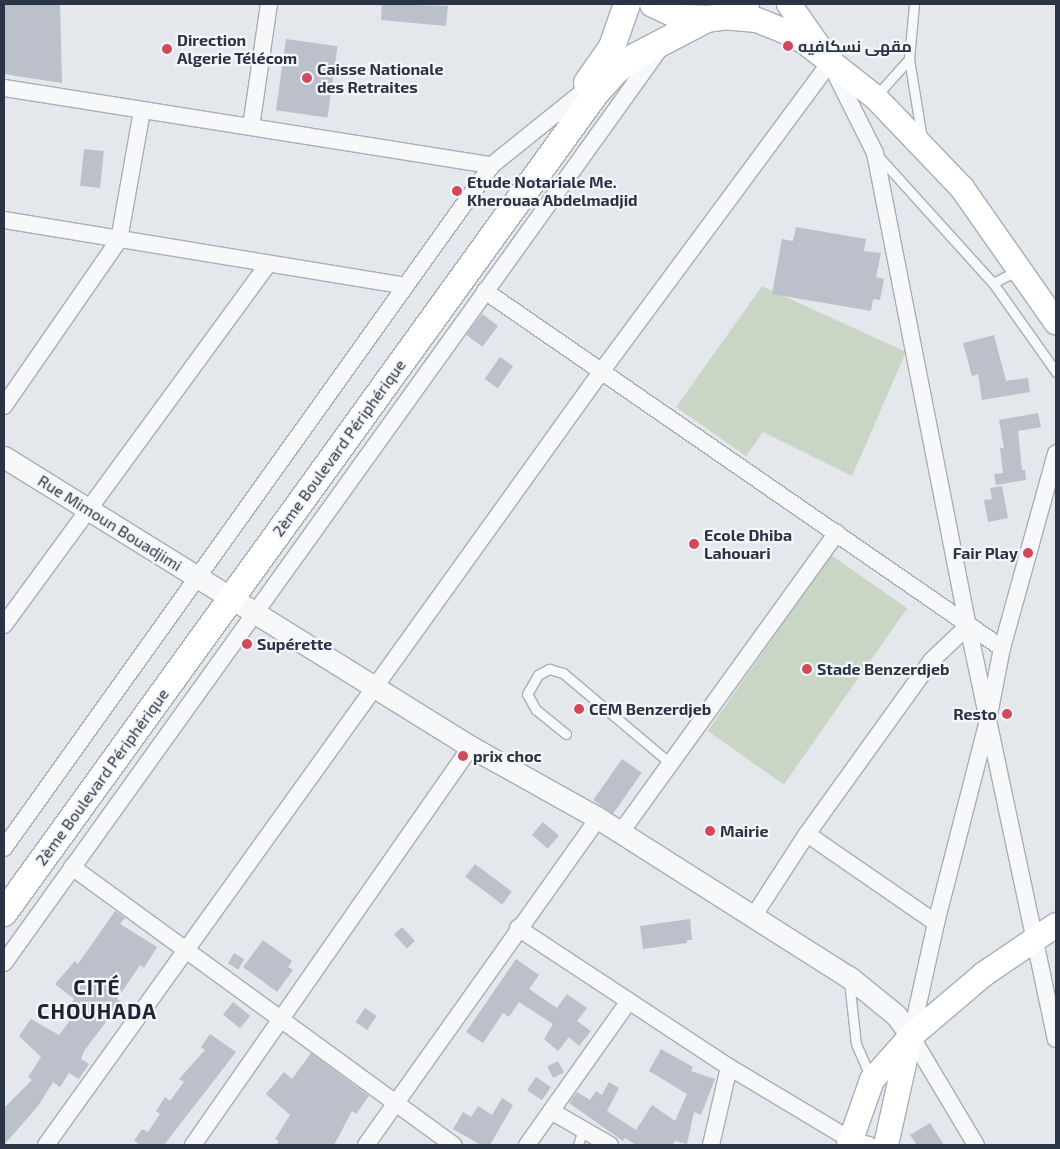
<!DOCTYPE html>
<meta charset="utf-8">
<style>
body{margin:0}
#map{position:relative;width:1060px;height:1149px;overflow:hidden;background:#e4e7ec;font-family:"Exo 2",Cairo,sans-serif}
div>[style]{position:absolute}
.green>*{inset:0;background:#c9d6c5;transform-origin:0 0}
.building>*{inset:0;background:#bbc0ca;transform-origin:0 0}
.roads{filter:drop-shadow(1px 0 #a9aeb7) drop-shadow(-1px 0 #a9aeb7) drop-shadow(0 1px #a9aeb7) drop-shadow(0 -1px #a9aeb7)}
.service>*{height:9px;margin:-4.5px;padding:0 4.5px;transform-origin:4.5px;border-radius:4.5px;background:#f7f8fa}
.minor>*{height:16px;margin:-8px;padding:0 8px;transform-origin:8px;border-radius:8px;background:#f7f8fa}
.tertiary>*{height:21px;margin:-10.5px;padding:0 10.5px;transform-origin:10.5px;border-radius:10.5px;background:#f7f8fa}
.secondary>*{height:24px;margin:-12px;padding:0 12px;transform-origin:12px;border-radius:12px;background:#fff}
.primary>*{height:26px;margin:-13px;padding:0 13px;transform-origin:13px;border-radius:13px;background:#fff}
.dots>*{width:14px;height:14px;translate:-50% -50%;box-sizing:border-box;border:2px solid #f4f6f9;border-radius:50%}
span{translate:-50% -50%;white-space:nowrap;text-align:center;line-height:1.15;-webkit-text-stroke:4.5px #f4f6f9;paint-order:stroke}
.poi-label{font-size:16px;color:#2b3445;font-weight:700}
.left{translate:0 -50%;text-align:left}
.right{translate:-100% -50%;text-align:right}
.street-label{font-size:16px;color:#2b3445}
.district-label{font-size:21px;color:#1d2536;font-weight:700;letter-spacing:1px}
.frame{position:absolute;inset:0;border:5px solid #2b3445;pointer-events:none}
</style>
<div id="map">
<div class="green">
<i style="clip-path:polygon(762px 286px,906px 352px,852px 476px,763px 432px,746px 456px,676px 407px)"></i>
<i style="left:831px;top:555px;width:93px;height:215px;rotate:35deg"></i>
</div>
<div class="building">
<i style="clip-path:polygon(4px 4px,60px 4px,62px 83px,4px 74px)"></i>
<i style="clip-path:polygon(382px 4px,448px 6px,446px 26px,381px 20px)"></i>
<i style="left:286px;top:39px;width:52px;height:72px;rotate:8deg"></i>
<i style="left:84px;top:149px;width:20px;height:37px;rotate:6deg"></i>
<i style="clip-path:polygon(796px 227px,866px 239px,864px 251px,881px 253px,876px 277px,884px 279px,880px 300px,873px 299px,871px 311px,772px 294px,782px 239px,793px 241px)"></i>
<i style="left:482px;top:314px;width:20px;height:26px;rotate:37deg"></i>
<i style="clip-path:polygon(994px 335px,1006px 381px,1028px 378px,1030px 392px,982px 400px,978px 374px,972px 376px,963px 343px)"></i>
<i style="left:500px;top:357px;width:16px;height:27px;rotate:35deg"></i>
<i style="clip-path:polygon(1038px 413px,1041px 427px,1018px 431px,1022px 470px,1025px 470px,1026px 480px,996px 485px,994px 474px,1003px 473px,1000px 448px,1004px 448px,999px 420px)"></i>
<i style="clip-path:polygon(1002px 486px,1008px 518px,988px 522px,984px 500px,992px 499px,990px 488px)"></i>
<i style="left:622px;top:759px;width:24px;height:50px;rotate:35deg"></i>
<i style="left:543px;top:822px;width:21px;height:17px;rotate:41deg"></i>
<i style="left:475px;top:864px;width:46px;height:16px;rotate:37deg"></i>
<i style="clip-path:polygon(115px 911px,125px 918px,120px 924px,157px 947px,144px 968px,140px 965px,117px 999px,121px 1002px,84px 1051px,81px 1059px,89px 1064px,79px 1079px,69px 1073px,60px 1087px,53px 1082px,38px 1106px,4px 1145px,4px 1108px,32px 1080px,28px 1077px,41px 1057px,19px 1036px,31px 1019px,59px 1035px,72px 1018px,64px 1012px,74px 999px,55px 984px,75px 961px,78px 964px)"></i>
<i style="clip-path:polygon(690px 919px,692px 940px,687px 940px,687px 943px,643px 949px,640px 926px)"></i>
<i style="left:402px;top:927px;width:19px;height:11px;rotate:47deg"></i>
<i style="clip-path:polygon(263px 940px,292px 961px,288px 967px,293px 970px,277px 992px,243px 967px)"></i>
<i style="left:234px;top:953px;width:12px;height:12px;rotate:31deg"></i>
<i style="clip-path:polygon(516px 959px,539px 975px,529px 989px,557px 1008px,567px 994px,587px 1008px,577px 1021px,591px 1031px,579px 1046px,569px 1037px,558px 1051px,544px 1039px,553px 1024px,519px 1002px,509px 1017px,503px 1013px,483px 1043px,466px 1032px)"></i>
<i style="left:233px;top:1002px;width:22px;height:16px;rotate:39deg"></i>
<i style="left:365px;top:1008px;width:14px;height:17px;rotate:34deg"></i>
<i style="clip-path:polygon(210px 1034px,236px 1052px,164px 1145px,141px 1145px,134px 1141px,142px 1129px,148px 1132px,160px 1114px,156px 1111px,165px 1097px,170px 1101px,184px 1082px,179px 1079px,205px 1050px,201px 1047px)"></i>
<i style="clip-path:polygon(661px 1049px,693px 1067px,691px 1071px,715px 1079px,701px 1115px,694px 1112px,687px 1144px,675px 1141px,672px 1145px,636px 1145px,625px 1138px,623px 1141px,569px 1103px,577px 1092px,590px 1100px,596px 1091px,602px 1095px,609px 1082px,619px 1088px,607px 1111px,636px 1130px,652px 1105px,675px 1121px,687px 1094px,649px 1071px)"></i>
<i style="clip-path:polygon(311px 1053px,369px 1096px,356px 1114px,352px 1111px,334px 1145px,276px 1145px,279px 1141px,275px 1139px,290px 1115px,266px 1094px,284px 1072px,292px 1079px)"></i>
<i style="left:558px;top:1061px;width:13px;height:12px;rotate:63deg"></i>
<i style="left:536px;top:1077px;width:18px;height:16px;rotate:34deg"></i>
<i style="clip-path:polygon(502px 1098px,513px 1105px,490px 1145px,481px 1145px,453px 1129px,463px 1112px,471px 1117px,478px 1106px,492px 1115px)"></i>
<i style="clip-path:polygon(930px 1123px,944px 1145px,917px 1145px,910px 1135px)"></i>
</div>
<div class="roads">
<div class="service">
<i style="left:909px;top:59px;width:55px;rotate:-84.8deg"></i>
<i style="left:876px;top:96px;width:50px;rotate:-48.3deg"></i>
<i style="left:909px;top:59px;width:80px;rotate:80.7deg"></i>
<i style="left:879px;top:157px;width:170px;rotate:47.9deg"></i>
<i style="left:993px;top:283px;width:29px;rotate:-27deg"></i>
<i style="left:993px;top:283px;width:109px;rotate:54.7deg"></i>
<i style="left:566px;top:734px;width:38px;rotate:-141deg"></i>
<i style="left:536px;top:710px;width:18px;rotate:-119deg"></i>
<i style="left:527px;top:694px;width:22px;rotate:-60deg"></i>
<i style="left:538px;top:675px;width:13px;rotate:-29deg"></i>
<i style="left:549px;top:669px;width:15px;rotate:16deg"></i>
<i style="left:563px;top:673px;width:140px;rotate:40.1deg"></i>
<i style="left:849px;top:981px;width:63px;rotate:83.7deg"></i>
<i style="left:856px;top:1044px;width:36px;rotate:66deg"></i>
<i style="left:578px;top:1145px;width:17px;rotate:-73deg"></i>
</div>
<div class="minor">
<i style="left:4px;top:88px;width:494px;rotate:9deg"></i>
<i style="left:251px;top:127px;width:124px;rotate:-81.7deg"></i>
<i style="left:4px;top:220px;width:407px;rotate:9.3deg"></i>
<i style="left:485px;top:291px;width:628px;rotate:34.63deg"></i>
<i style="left:4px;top:406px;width:202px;rotate:-55.3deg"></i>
<i style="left:119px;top:240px;width:131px;rotate:-79.9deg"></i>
<i style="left:4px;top:625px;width:446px;rotate:-53.8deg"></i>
<i style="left:621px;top:832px;width:369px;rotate:-54.2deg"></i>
<i style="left:807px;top:834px;width:157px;rotate:34.6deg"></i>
<i style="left:4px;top:848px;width:839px;rotate:-54.45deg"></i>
<i style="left:492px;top:165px;width:112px;rotate:-38.8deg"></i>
<i style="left:72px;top:867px;width:472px;rotate:36.1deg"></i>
<i style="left:753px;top:917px;width:99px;rotate:-57deg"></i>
<i style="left:807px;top:834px;width:214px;rotate:-54.3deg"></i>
<i style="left:932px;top:660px;width:50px;rotate:-43.4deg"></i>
<i style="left:518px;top:928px;width:253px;rotate:33.4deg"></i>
<i style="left:729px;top:1067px;width:142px;rotate:30.9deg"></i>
<i style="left:851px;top:1140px;width:19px;rotate:16deg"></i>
<i style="left:4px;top:963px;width:1127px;rotate:-54.35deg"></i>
<i style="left:551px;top:1111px;width:68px;rotate:30deg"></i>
<i style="left:46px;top:1145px;width:952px;rotate:-54.32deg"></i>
<i style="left:601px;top:372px;width:385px;rotate:-53.5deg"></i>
<i style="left:830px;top:63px;width:101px;rotate:63.4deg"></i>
<i style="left:875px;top:153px;width:482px;rotate:78.9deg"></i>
<i style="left:968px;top:626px;width:422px;rotate:78deg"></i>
<i style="left:193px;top:1145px;width:485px;rotate:-55.1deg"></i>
<i style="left:366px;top:1145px;width:401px;rotate:-54.6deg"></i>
<i style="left:527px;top:1145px;width:176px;rotate:-54.7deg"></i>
<i style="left:711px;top:1145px;width:80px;rotate:-77deg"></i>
<i style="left:976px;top:1145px;width:127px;rotate:-120.8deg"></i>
<i style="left:911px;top:1036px;width:116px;rotate:-77.5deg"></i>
<i style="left:936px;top:923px;width:210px;rotate:-75.6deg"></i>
<i style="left:988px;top:720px;width:73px;rotate:-79deg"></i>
<i style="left:1002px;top:648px;width:202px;rotate:-74.5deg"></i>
</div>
<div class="tertiary">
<i style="left:4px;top:457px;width:550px;rotate:31.84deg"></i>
<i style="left:471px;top:747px;width:145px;rotate:29.2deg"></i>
<i style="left:598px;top:818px;width:297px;rotate:32.4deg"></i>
<i style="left:849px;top:977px;width:60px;rotate:39deg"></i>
<i style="left:896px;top:1015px;width:26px;rotate:54deg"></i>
</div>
<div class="secondary">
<i style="left:789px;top:4px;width:52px;rotate:55.1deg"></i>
<i style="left:721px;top:17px;width:36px;rotate:5deg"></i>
<i style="left:757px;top:20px;width:29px;rotate:22deg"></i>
<i style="left:784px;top:31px;width:24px;rotate:28deg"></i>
<i style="left:805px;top:42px;width:89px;rotate:38.2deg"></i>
<i style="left:875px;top:97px;width:126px;rotate:46.3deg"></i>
<i style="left:962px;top:188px;width:164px;rotate:55deg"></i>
<i style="left:849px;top:1145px;width:69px;rotate:-70.5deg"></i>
<i style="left:872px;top:1080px;width:59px;rotate:-48.4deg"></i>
<i style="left:911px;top:1036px;width:96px;rotate:-40.3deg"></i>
<i style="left:984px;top:974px;width:87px;rotate:-34.2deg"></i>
<i style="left:886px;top:1145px;width:111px;rotate:-77.5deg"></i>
</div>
<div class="primary">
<i style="left:653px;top:4px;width:33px;rotate:25deg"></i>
<i style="left:683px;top:18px;width:24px;rotate:2deg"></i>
<i style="left:707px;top:19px;width:14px;rotate:-8deg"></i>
<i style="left:721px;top:17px;width:28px;rotate:-27deg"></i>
<i style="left:587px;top:83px;width:44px;rotate:-55.2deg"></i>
<i style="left:612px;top:47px;width:46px;rotate:-70.8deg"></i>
<i style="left:4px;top:913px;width:1011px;rotate:-54.17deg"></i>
<i style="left:596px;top:93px;width:30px;rotate:-48deg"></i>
<i style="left:616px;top:71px;width:25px;rotate:-37deg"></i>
<i style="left:636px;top:56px;width:80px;rotate:-27.5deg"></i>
</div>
</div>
<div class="dots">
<i style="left:788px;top:46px;background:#d1495b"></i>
<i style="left:167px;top:49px;background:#d1495b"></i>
<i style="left:307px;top:78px;background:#d1495b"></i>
<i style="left:457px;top:191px;background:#d1495b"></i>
<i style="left:694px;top:544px;background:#d1495b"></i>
<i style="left:1028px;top:553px;background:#d1495b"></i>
<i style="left:247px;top:644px;background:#d1495b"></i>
<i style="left:807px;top:669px;background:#d1495b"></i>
<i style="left:579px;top:709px;background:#d1495b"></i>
<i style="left:1007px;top:714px;background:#d1495b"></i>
<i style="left:463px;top:756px;background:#d1495b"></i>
<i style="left:710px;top:831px;background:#d1495b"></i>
</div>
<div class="poi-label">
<span class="left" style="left:177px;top:49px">Direction<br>Algerie Télécom</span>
<span class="left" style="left:798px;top:46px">مقهى نسكافيه</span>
<span class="left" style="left:317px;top:78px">Caisse Nationale<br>des Retraites</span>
<span class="left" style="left:467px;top:191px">Etude Notariale Me.<br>Kherouaa Abdelmadjid</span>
<span class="left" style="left:704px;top:544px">Ecole Dhiba<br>Lahouari</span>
<span class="right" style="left:1018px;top:553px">Fair Play</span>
<span class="left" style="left:257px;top:644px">Supérette</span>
<span class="left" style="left:817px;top:669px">Stade Benzerdjeb</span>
<span class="left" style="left:589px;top:709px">CEM Benzerdjeb</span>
<span class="right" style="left:997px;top:714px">Resto</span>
<span class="left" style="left:473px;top:756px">prix choc</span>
<span class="left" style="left:720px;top:831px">Mairie</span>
</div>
<div class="street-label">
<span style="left:339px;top:448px;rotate:-54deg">2ème Boulevard Périphérique</span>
<span style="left:110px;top:523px;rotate:32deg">Rue Mimoun Bouadjimi</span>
<span style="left:102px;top:777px;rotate:-54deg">2ème Boulevard Périphérique</span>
</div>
<div class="district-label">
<span style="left:97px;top:999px">CITÉ<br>CHOUHADA</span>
</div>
<div class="frame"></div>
</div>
